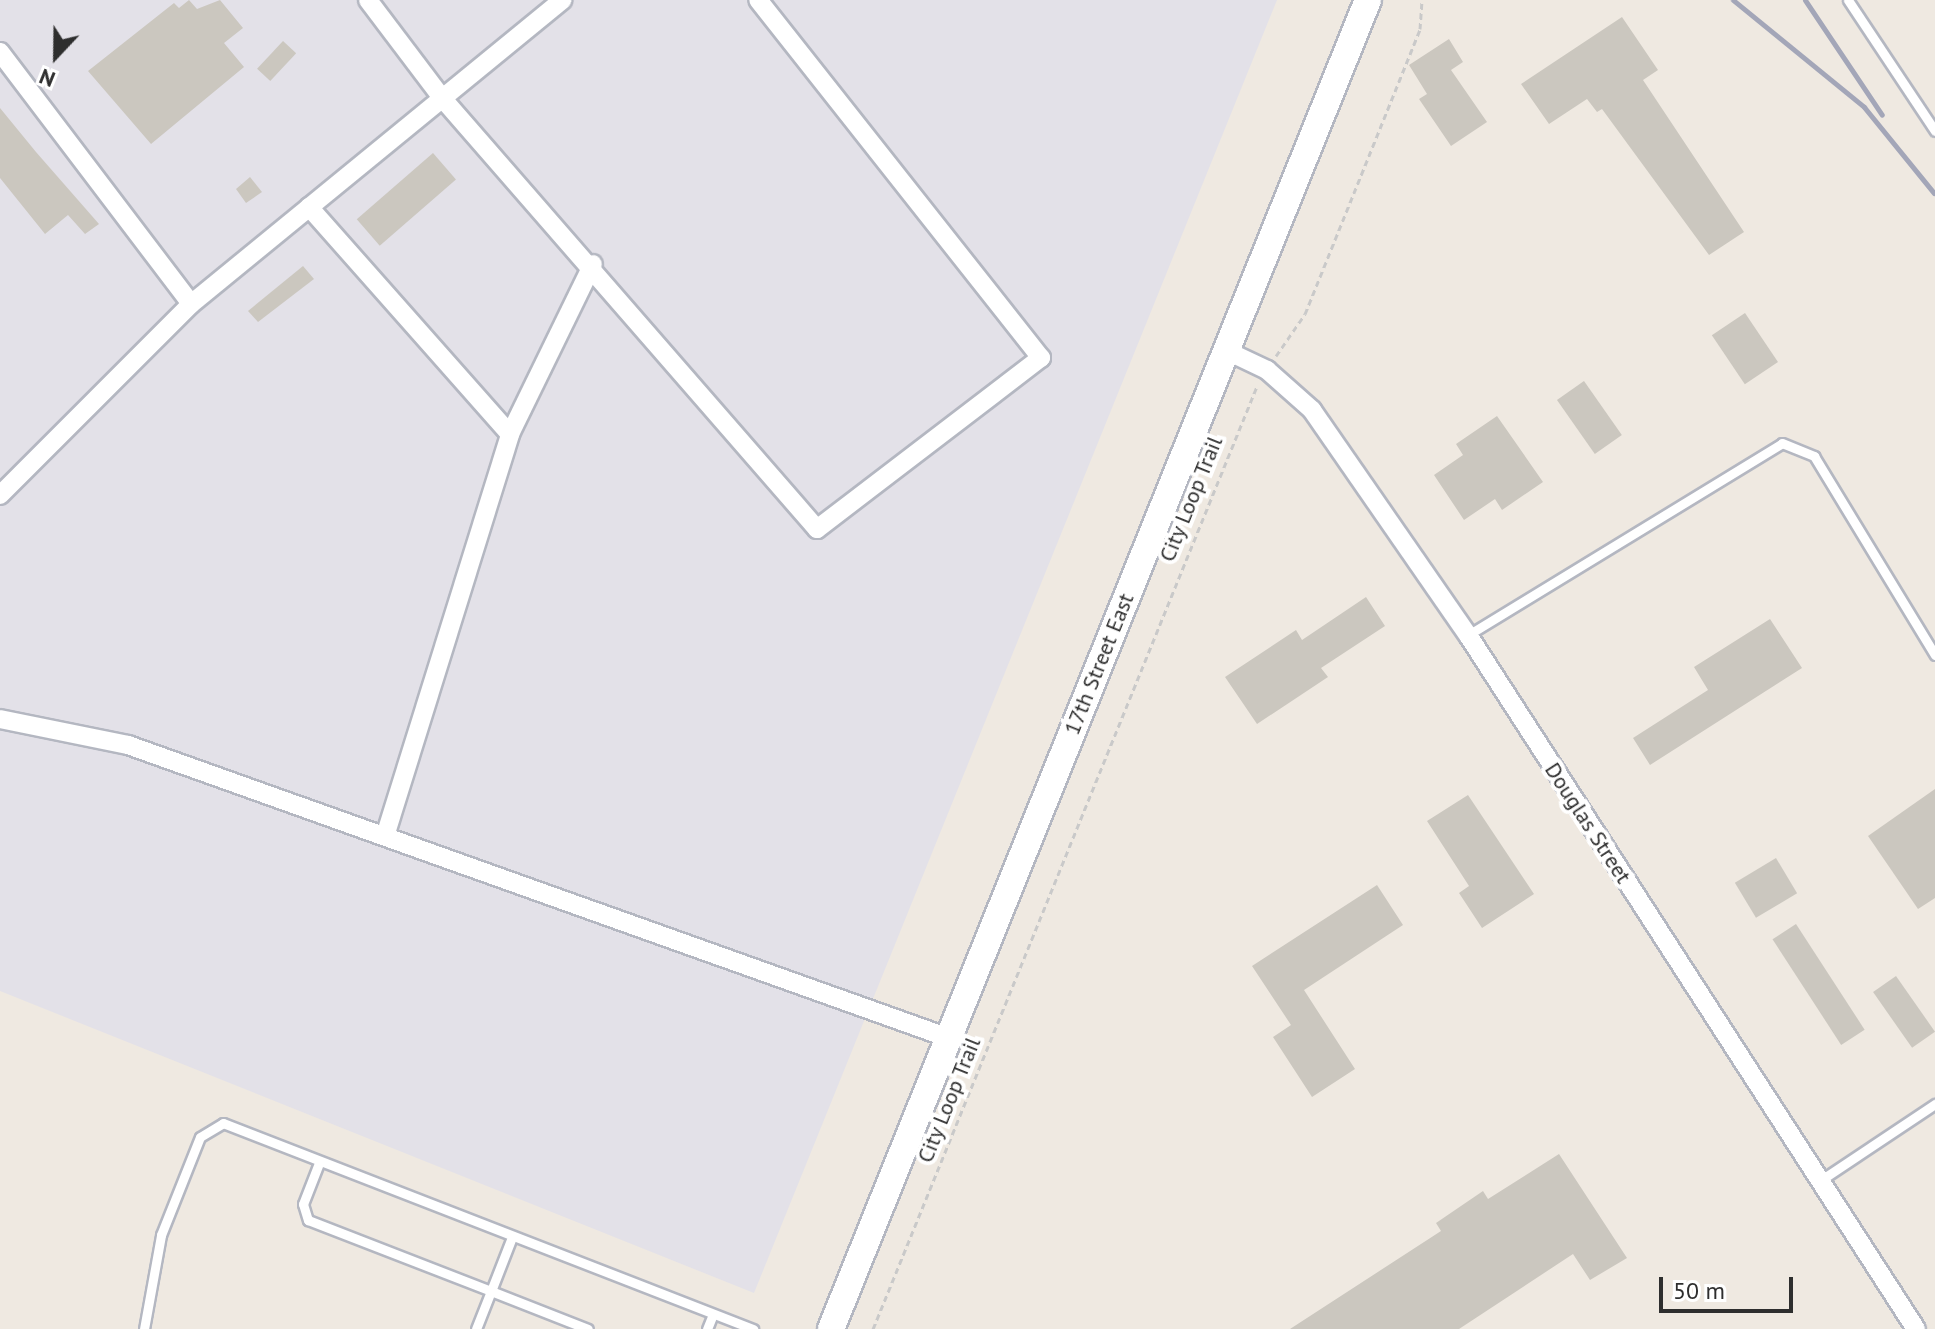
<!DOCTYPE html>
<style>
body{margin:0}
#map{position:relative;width:1935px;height:1329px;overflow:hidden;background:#efe9e1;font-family:"PT Sans",sans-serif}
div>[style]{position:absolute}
.industrial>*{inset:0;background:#e3e1e8}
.building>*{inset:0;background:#cbc7bf;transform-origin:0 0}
.path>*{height:3px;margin-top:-1.5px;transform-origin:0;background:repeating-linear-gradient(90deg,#c9c9c9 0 6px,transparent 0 10px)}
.roads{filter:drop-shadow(2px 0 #b4b7c1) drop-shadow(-2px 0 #b4b7c1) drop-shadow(0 2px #b4b7c1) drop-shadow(0 -2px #b4b7c1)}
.lane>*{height:9px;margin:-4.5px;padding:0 4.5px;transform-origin:4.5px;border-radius:4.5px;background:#fff}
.street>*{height:18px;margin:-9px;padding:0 9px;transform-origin:9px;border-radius:9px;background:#fff}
.secondary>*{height:26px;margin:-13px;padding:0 13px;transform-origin:13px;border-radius:13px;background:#fff}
.rail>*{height:5px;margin:-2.5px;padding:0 2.5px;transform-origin:2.5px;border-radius:2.5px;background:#a3a6b8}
span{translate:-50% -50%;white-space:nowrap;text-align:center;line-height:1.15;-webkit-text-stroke:8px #fff;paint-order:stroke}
.street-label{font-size:22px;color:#2e2e2e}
.north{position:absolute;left:16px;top:16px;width:80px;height:80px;-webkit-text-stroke:6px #fff;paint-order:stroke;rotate:202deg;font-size:22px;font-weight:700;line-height:32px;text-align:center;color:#2e2e2e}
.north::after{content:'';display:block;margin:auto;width:28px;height:36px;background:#2e2e2e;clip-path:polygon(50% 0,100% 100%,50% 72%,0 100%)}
.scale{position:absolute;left:1659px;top:1277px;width:134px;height:36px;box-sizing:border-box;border:4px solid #2e2e2e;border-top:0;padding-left:10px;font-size:24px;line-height:28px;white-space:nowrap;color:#2e2e2e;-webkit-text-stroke:6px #fff;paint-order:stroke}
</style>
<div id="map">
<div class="industrial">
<i style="clip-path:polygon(0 0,1277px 0,754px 1293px,0 991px)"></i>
</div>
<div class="building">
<i style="clip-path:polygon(189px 0,197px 9px,220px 0,243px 28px,224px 43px,244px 67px,151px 144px,88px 71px,174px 3px,179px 8px)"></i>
<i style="clip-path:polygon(1622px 17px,1658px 70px,1643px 80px,1744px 232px,1709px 255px,1602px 109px,1597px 112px,1587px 99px,1549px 124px,1521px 84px)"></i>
<i style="clip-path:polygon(1449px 39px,1463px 62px,1451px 70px,1487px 122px,1451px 146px,1419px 99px,1427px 94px,1409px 65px)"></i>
<i style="left:283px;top:41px;width:18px;height:38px;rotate:43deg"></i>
<i style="clip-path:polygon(0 108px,36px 152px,99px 224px,85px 234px,68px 215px,45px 234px,0 178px)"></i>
<i style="left:433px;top:153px;width:35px;height:101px;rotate:49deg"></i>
<i style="clip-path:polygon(250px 177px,262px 192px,246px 203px,236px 189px)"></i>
<i style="clip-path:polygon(303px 266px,314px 279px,258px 322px,248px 311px)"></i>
<i style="left:1745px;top:313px;width:59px;height:40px;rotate:56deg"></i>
<i style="left:1584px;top:381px;width:66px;height:33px;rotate:55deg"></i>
<i style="clip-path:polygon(1497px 416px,1543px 482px,1502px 510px,1495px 499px,1464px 520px,1434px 475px,1463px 455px,1456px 444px)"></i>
<i style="clip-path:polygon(1366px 597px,1385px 626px,1321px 668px,1328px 677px,1257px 724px,1225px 677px,1296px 630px,1302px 640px)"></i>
<i style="clip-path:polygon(1770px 619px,1802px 668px,1650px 765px,1633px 738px,1708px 690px,1694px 667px)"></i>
<i style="clip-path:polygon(1935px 789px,1935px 898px,1918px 909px,1868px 836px)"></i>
<i style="clip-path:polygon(1468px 795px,1534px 894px,1482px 928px,1459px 893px,1469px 886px,1427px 821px)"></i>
<i style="left:1776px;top:858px;width:41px;height:48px;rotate:59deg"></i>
<i style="clip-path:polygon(1377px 885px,1403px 925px,1304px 990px,1355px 1069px,1312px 1097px,1273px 1037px,1291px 1025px,1252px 966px)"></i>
<i style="left:1796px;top:924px;width:126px;height:28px;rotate:57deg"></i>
<i style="left:1896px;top:976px;width:68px;height:28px;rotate:55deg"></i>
<i style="clip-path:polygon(1559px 1154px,1627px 1258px,1590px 1280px,1573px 1254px,1459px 1329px,1290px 1329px,1441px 1231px,1436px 1223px,1483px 1191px,1488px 1199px)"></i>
</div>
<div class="path">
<i style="left:1276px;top:356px;width:51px;rotate:-55.4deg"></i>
<i style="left:1305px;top:314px;width:307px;rotate:-68deg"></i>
<i style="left:1420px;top:29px;width:29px;rotate:-86deg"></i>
<i style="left:873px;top:1329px;width:1018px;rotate:-67.84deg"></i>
</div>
<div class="roads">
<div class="lane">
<i style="left:1848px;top:0;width:157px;rotate:56.4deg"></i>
<i style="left:1468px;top:635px;width:368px;rotate:-31.4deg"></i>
<i style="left:1782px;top:443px;width:35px;rotate:22deg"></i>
<i style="left:1814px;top:456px;width:233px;rotate:58.7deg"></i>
<i style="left:319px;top:1163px;width:44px;rotate:111.3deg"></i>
<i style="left:303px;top:1204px;width:17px;rotate:73deg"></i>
<i style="left:308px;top:1220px;width:196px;rotate:21.2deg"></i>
<i style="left:491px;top:1291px;width:58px;rotate:-68.7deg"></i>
<i style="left:1818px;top:1182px;width:141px;rotate:-33.7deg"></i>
<i style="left:144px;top:1329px;width:96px;rotate:-79.7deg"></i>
<i style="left:161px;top:1235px;width:105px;rotate:-68.3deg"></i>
<i style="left:200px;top:1137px;width:27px;rotate:-31deg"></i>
<i style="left:223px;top:1123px;width:569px;rotate:21.24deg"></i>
<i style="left:476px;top:1329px;width:41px;rotate:-68.5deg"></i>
<i style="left:491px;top:1291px;width:104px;rotate:21.4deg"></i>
<i style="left:707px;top:1329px;width:16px;rotate:-68deg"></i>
</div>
<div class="street">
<i style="left:368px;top:0;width:124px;rotate:52.9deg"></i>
<i style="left:443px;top:99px;width:570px;rotate:48.98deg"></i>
<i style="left:817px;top:529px;width:282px;rotate:-37.4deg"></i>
<i style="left:1041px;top:358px;width:456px;rotate:-128.3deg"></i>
<i style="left:0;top:52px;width:316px;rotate:52.8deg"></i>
<i style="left:309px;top:207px;width:303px;rotate:48.5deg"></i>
<i style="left:1225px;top:350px;width:47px;rotate:25.5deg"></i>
<i style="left:1267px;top:370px;width:60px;rotate:41.6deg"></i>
<i style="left:1312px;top:410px;width:274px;rotate:55.3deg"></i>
<i style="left:1468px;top:635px;width:826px;rotate:57.16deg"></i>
<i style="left:0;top:495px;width:270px;rotate:-45deg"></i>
<i style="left:191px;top:304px;width:480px;rotate:-39.3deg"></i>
<i style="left:0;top:719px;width:131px;rotate:11.5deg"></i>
<i style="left:128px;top:745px;width:872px;rotate:19.64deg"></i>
<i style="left:386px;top:833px;width:418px;rotate:-72.7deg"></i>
<i style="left:510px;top:434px;width:189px;rotate:-64deg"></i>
</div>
<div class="secondary">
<i style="left:831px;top:1329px;width:1433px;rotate:-68deg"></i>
</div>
</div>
<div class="rail">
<i style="left:1733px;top:0;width:169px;rotate:39.2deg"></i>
<i style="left:1864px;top:107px;width:111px;rotate:50.9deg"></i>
<i style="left:1805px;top:0;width:138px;rotate:56.2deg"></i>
</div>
<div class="street-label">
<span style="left:1191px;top:499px;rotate:-68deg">City Loop Trail</span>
<span style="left:1099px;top:664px;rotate:-68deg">17th Street East</span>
<span style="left:1588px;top:823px;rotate:57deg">Douglas Street</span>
<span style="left:949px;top:1100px;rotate:-68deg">City Loop Trail</span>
</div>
<div class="north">N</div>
<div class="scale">50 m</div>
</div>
